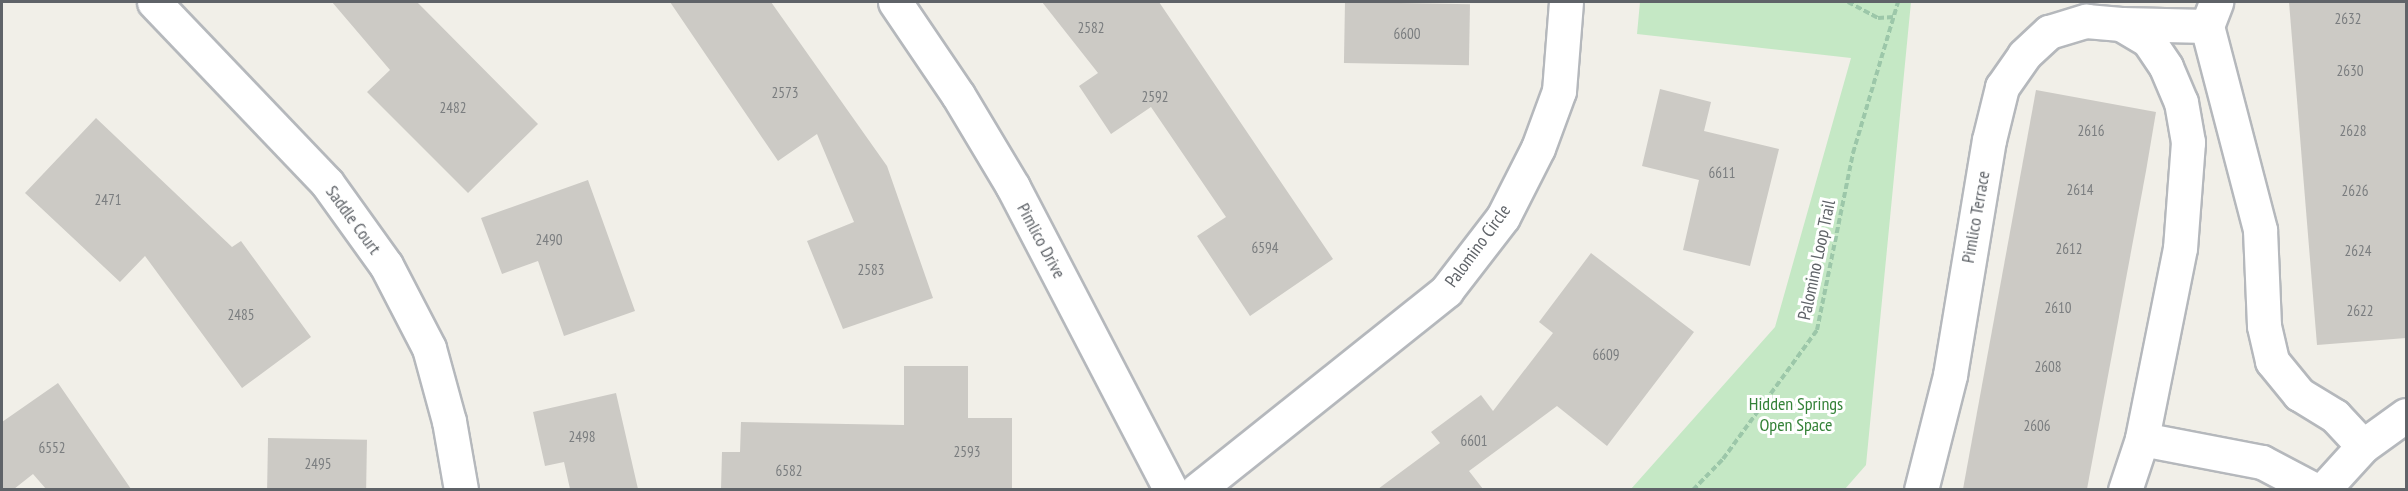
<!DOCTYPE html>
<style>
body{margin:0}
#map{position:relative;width:2408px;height:491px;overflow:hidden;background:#f1efe8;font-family:"PT Sans Narrow",sans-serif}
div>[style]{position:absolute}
.green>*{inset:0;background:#c5e8c5}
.building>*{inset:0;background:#cccac5;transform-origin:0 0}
.path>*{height:4px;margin-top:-2px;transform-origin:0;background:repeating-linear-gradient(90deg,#9cc7a9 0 6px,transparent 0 9px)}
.roads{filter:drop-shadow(2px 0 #b5b8bc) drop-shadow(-2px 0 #b5b8bc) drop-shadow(0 2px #b5b8bc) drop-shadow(0 -2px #b5b8bc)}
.minor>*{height:33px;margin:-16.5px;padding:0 16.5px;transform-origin:16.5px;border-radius:16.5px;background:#fff}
span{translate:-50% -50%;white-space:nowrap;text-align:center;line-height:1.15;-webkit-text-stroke:6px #fff;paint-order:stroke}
.number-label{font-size:15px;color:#7a7d7f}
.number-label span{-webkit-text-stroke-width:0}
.street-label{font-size:18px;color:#5f6368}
.park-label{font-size:18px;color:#348238}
.frame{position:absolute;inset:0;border:3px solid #5f6368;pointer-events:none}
</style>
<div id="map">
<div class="green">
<i style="clip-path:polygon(1640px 2px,1911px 2px,1866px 465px,1845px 489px,1631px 489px,1775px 327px,1851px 58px,1637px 34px)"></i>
</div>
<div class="building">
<i style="clip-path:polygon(332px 2px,417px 2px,538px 124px,468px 193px,367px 92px,390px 70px)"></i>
<i style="clip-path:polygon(670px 2px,771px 2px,887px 166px,933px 298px,843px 329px,807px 241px,854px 222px,817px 134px,778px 161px)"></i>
<i style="clip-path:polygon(1042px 2px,1159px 2px,1333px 259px,1250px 316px,1197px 236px,1226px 217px,1151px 107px,1111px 134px,1079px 86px,1098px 73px)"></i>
<i style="left:1345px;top:2px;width:125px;height:61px;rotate:1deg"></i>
<i style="clip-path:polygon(2289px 2px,2406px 2px,2406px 338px,2317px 345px)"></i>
<i style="clip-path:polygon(1660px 89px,1711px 102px,1704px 131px,1779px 149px,1750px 266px,1683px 250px,1699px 180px,1642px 166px)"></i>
<i style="clip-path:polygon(2036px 90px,2156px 112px,2146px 171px,2087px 489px,1963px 489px)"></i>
<i style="clip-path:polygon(96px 118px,232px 247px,241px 241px,311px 337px,242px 388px,145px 256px,120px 282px,25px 193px)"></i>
<i style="clip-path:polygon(588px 180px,635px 311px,564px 336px,538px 261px,502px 274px,481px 218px)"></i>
<i style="clip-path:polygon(1591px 253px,1694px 332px,1607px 446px,1557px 406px,1469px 471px,1483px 489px,1378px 489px,1440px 443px,1431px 432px,1481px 395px,1493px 411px,1553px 333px,1539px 322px)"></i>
<i style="clip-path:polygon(904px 366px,968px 366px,968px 418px,1012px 418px,1012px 489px,721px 489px,722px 452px,740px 452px,741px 422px,904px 425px)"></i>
<i style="clip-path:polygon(58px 383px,131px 489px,46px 489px,33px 474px,14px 489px,2px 489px,2px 422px)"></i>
<i style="clip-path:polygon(616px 393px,638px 489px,570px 489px,564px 462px,545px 466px,533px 412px)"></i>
<i style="left:268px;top:438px;width:99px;height:51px;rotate:1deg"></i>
</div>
<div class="path">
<i style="left:1848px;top:2px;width:34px;rotate:28deg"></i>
<i style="left:1878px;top:18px;width:16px;rotate:-4deg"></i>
<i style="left:1693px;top:490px;width:43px;rotate:-45.9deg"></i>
<i style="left:1723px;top:459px;width:160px;rotate:-53.9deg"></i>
<i style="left:1817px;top:330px;width:181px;rotate:-78.5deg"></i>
<i style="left:1853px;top:153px;width:158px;rotate:-73.4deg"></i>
</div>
<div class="roads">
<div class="minor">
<i style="left:154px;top:2px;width:250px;rotate:46.3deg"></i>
<i style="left:327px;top:183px;width:101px;rotate:54.3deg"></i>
<i style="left:386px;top:265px;width:93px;rotate:62.6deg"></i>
<i style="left:429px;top:348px;width:76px;rotate:74.7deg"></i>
<i style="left:449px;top:421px;width:70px;rotate:80.1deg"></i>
<i style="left:895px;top:2px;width:112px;rotate:55.9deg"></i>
<i style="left:958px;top:95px;width:107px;rotate:59.1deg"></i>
<i style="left:1013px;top:187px;width:342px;rotate:62.5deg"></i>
<i style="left:2122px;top:24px;width:85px;rotate:1.3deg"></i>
<i style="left:2207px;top:26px;width:26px;rotate:-69deg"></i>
<i style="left:2207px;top:26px;width:211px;rotate:75.4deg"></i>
<i style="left:2260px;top:230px;width:96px;rotate:87.6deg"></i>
<i style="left:2264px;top:326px;width:36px;rotate:77deg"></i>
<i style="left:2272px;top:361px;width:43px;rotate:50.7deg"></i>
<i style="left:2299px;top:394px;width:42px;rotate:31.4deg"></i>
<i style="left:2335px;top:416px;width:41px;rotate:47deg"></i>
<i style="left:2142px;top:439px;width:122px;rotate:10.9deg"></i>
<i style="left:2262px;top:462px;width:60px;rotate:27.8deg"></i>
<i style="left:1197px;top:490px;width:319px;rotate:-38.6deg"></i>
<i style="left:1446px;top:291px;width:93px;rotate:-52.4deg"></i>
<i style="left:1503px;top:217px;width:77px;rotate:-63.1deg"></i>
<i style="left:1538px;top:148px;width:61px;rotate:-69.8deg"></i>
<i style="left:1559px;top:91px;width:89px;rotate:-85.5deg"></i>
<i style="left:1921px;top:490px;width:119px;rotate:-75.8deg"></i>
<i style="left:1950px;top:375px;width:238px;rotate:-80.6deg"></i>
<i style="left:1989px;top:140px;width:55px;rotate:-76.2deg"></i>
<i style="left:2002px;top:87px;width:39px;rotate:-55deg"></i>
<i style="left:2024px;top:55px;width:34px;rotate:-43deg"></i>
<i style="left:2049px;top:32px;width:39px;rotate:-17deg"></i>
<i style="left:2086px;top:21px;width:35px;rotate:5deg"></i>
<i style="left:2121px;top:24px;width:31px;rotate:31deg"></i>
<i style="left:2148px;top:40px;width:32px;rotate:56deg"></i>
<i style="left:2166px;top:67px;width:38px;rotate:67deg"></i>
<i style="left:2181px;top:102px;width:41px;rotate:80.1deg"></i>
<i style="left:2188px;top:142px;width:106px;rotate:94.3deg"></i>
<i style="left:2180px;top:248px;width:195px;rotate:101.3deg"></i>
<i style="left:2142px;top:439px;width:54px;rotate:108.4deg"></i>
<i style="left:2323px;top:490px;width:59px;rotate:-47.7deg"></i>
<i style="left:2363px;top:446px;width:53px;rotate:-35.8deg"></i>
</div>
</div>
<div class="number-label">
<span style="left:2348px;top:19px">2632</span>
<span style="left:1091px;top:28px">2582</span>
<span style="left:1407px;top:34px">6600</span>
<span style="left:2350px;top:71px">2630</span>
<span style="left:785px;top:93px">2573</span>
<span style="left:1155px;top:97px">2592</span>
<span style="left:453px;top:108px">2482</span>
<span style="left:2091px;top:131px">2616</span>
<span style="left:2353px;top:131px">2628</span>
<span style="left:1722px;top:173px">6611</span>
<span style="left:2080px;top:190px">2614</span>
<span style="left:2355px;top:191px">2626</span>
<span style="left:108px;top:200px">2471</span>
<span style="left:549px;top:240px">2490</span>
<span style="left:1265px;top:248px">6594</span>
<span style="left:2069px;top:249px">2612</span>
<span style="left:2358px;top:251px">2624</span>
<span style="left:871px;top:270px">2583</span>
<span style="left:2058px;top:308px">2610</span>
<span style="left:2360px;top:311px">2622</span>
<span style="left:241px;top:315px">2485</span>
<span style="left:1606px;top:355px">6609</span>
<span style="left:2048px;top:367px">2608</span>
<span style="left:2037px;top:426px">2606</span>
<span style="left:582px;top:437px">2498</span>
<span style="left:1474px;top:441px">6601</span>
<span style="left:52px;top:448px">6552</span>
<span style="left:967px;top:452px">2593</span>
<span style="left:318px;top:464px">2495</span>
<span style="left:789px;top:471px">6582</span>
</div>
<div class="street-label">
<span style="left:1976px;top:217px;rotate:-80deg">Pimlico Terrace</span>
<span style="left:353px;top:220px;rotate:54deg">Saddle Court</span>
<span style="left:1041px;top:241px;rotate:62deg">Pimlico Drive</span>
<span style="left:1478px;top:246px;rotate:-54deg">Palomino Circle</span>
<span style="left:1817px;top:260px;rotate:-78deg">Palomino Loop Trail</span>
</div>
<div class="park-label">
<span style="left:1796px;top:415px">Hidden Springs<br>Open Space</span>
</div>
<div class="frame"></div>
</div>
